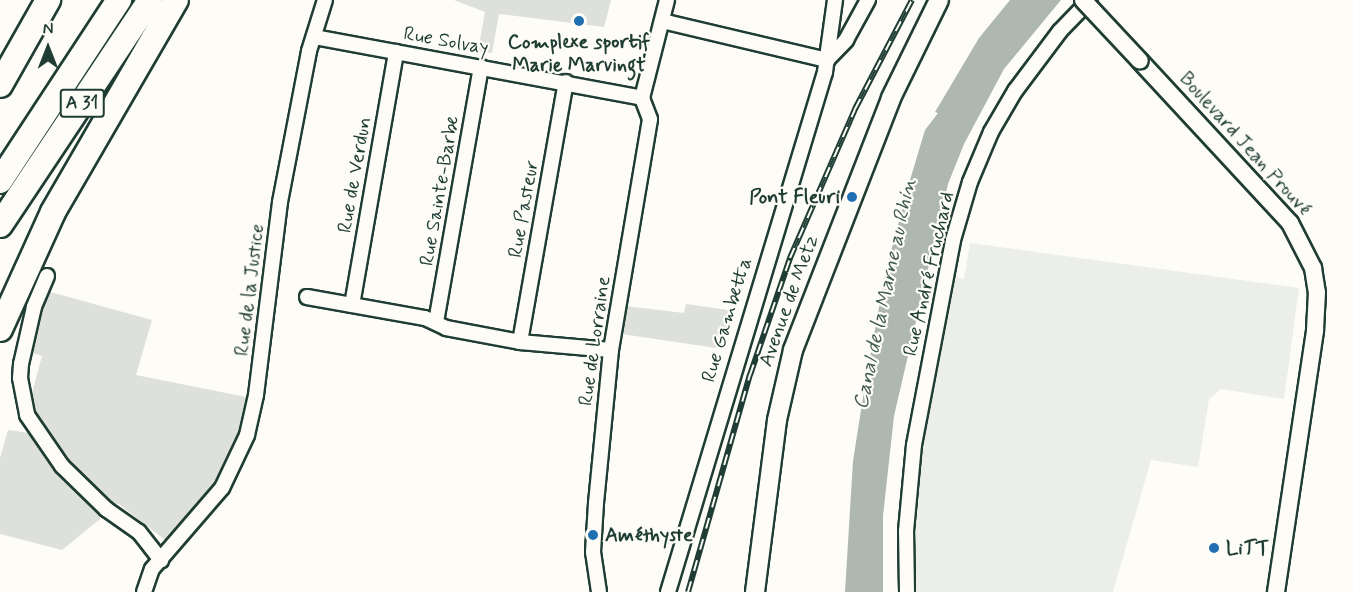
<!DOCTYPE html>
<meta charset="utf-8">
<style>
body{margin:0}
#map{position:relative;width:1353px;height:592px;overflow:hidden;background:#fdfcf7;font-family:Mynerve,sans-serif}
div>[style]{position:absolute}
.built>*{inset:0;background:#eceee9}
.green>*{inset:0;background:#dde0db}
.water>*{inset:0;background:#aeb8b1}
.roads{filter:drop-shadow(2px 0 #1f3d34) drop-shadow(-2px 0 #1f3d34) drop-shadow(0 2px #1f3d34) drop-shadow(0 -2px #1f3d34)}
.minor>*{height:14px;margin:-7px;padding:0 7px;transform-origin:7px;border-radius:7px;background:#fdfcf7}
.tertiary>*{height:16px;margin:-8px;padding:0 8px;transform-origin:8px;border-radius:8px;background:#fdfcf7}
.secondary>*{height:18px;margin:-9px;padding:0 9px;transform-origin:9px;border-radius:9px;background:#fdfcf7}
.motorway>*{height:24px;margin:-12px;padding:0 12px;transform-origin:12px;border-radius:12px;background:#fdfcf7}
.rail>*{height:6px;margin-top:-3px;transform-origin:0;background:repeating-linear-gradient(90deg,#fdfcf7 0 11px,#1f3d34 0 22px);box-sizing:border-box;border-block:2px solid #1f3d34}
.bridges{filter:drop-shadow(2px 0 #1f3d34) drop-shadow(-2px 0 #1f3d34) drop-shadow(0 2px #1f3d34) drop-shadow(0 -2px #1f3d34)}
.tertiary-bridge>*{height:16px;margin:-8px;padding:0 8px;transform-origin:8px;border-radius:8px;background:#fdfcf7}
.dots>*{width:16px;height:16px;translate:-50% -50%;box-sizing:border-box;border:3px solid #fdfcf7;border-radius:50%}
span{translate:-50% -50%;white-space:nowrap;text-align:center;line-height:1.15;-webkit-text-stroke:4.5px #fdfcf7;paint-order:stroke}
.shield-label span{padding:2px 4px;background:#fdfcf7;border:2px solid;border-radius:4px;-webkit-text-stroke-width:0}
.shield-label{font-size:18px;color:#1f3d34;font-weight:700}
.street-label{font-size:20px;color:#1f3d34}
.poi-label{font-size:20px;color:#1f3d34;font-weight:700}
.right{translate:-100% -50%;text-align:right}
.left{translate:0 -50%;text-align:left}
.water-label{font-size:21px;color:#435c53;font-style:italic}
.north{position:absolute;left:18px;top:18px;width:60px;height:60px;-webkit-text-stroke:4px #fdfcf7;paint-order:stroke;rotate:0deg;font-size:16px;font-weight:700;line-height:24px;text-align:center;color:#1f3d34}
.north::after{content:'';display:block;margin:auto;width:21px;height:27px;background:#1f3d34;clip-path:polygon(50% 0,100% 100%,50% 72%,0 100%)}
</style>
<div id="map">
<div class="built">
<i style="clip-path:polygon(970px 243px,1299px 288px,1284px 399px,1221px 389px,1209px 399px,1198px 467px,1151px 460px,1113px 592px,916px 592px,915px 520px,923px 444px,956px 277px,964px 279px)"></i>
</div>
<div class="green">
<i style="clip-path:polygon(454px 0,611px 0,604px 27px,499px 14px,492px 53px,478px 51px,485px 12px)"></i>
<i style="clip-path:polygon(43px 290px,152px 320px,136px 375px,251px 398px,240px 441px,212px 493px,173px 539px,165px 540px,119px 504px,108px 504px,48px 442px,29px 404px,42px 356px,30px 352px)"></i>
<i style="clip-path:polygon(686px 304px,735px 311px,724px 343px,719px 342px,716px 348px,622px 334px,625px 306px,684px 313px)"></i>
<i style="clip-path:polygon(8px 430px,30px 433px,62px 476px,99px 510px,100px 519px,62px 550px,0 534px,0 458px)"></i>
</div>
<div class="water">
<i style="clip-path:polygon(1010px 0,1061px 0,1004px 69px,964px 144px,948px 184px,894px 416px,883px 516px,883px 592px,845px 592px,853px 461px,864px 391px,885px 274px,910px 180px,925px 130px,938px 113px,935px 112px,979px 38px)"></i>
</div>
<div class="roads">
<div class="minor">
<i style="left:662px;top:21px;width:170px;rotate:13.3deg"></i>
<i style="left:314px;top:37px;width:334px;rotate:10.5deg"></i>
<i style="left:827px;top:60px;width:28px;rotate:-46deg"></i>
<i style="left:846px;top:40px;width:46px;rotate:-61.2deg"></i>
<i style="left:642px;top:98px;width:101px;rotate:-75.7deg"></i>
<i style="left:47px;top:276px;width:34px;rotate:113deg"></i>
<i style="left:34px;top:307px;width:58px;rotate:102.8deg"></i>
<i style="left:21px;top:364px;width:14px;rotate:94deg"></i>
<i style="left:20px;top:378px;width:38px;rotate:79deg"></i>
<i style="left:27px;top:415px;width:62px;rotate:55.5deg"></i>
<i style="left:62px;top:466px;width:62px;rotate:44.3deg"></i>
<i style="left:106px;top:509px;width:40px;rotate:34.9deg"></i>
<i style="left:139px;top:532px;width:36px;rotate:52deg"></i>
<i style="left:307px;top:297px;width:120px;rotate:10.1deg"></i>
<i style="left:425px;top:318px;width:23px;rotate:25deg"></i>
<i style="left:446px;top:328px;width:75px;rotate:10.7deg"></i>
<i style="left:520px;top:342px;width:91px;rotate:5deg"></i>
<i style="left:352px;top:305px;width:257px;rotate:-80.1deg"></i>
<i style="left:436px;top:322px;width:259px;rotate:-80deg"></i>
<i style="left:520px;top:342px;width:264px;rotate:-80deg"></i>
<i style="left:144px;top:592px;width:24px;rotate:-71deg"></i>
<i style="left:152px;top:569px;width:107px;rotate:-49.2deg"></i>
<i style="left:222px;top:488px;width:59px;rotate:-64.7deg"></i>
<i style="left:247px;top:435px;width:41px;rotate:-77.3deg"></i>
<i style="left:256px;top:395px;width:194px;rotate:-82.9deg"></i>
<i style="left:280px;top:202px;width:154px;rotate:-79.1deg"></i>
<i style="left:309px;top:51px;width:53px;rotate:-72.6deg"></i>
<i style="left:599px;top:592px;width:40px;rotate:-98.5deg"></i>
<i style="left:593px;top:552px;width:49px;rotate:-86.5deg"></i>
<i style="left:596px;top:503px;width:154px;rotate:-84.4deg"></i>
<i style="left:611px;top:350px;width:234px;rotate:-80.4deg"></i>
<i style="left:650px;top:119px;width:22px;rotate:-111deg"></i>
<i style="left:668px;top:592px;width:543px;rotate:-73.2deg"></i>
<i style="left:825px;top:72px;width:73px;rotate:-82.1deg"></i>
<i style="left:907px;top:592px;width:61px;rotate:-90.9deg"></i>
<i style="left:906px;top:531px;width:86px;rotate:-84.7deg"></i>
<i style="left:914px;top:445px;width:209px;rotate:-79.2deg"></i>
<i style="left:953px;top:240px;width:60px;rotate:-73.7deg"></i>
<i style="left:970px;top:182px;width:54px;rotate:-67.2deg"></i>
<i style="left:991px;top:132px;width:48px;rotate:-59.7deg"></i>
<i style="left:1015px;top:91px;width:75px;rotate:-53.1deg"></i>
<i style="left:1060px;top:31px;width:43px;rotate:-45.9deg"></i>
</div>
<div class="tertiary">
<i style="left:1140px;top:61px;width:221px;rotate:47.2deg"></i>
<i style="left:1290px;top:223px;width:51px;rotate:62.9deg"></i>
<i style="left:1313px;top:268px;width:24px;rotate:81deg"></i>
<i style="left:1317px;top:292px;width:39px;rotate:93deg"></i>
<i style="left:1315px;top:331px;width:264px;rotate:98.5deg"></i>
</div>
<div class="secondary">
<i style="left:755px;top:592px;width:173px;rotate:-82.7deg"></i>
<i style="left:777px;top:420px;width:72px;rotate:-77.1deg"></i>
<i style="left:793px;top:350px;width:270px;rotate:-68.7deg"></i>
<i style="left:891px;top:98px;width:109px;rotate:-63.9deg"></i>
</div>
<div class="motorway">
<i style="left:0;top:85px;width:98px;rotate:-60.5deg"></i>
<i style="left:0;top:181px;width:217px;rotate:-56.7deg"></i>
<i style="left:0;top:225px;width:270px;rotate:-56.3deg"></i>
<i style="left:0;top:329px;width:128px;rotate:-65.6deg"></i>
<i style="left:53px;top:212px;width:245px;rotate:-59.9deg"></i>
</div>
</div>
<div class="rail">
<i style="left:688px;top:592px;width:226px;rotate:-74.1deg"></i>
<i style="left:750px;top:375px;width:124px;rotate:-71.1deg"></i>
<i style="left:790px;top:258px;width:163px;rotate:-66.4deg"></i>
<i style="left:855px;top:109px;width:123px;rotate:-62.4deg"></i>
</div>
<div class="bridges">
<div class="tertiary-bridge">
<i style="left:1083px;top:0;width:83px;rotate:46.9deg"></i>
</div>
</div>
<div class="dots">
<i style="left:579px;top:21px;background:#1f6fb2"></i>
<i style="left:852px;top:197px;background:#1f6fb2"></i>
<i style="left:593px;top:535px;background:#1f6fb2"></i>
<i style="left:1214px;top:548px;background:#1f6fb2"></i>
</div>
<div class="shield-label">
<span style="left:82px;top:103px">A 31</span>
</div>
<div class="street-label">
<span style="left:446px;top:41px;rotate:10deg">Rue Solvay</span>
<span style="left:1245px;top:144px;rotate:48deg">Boulevard Jean Prouvé</span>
<span style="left:355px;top:175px;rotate:-80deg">Rue de Verdun</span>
<span style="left:440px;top:191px;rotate:-80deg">Rue Sainte-Barbe</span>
<span style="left:524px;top:209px;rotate:-80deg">Rue Pasteur</span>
<span style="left:929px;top:274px;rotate:-77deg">Rue André Fruchard</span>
<span style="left:250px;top:290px;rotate:-83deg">Rue de la Justice</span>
<span style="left:789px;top:301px;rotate:-70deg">Avenue de Metz</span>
<span style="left:727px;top:320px;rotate:-73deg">Rue Gambetta</span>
<span style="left:595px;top:341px;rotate:-82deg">Rue de Lorraine</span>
</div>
<div class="poi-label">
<span style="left:579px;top:54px">Complexe sportif<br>Marie Marvingt</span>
<span class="right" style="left:840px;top:197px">Pont Fleuri</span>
<span class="left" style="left:605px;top:535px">Améthyste</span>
<span class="left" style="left:1226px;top:548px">LiTT</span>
</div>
<div class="water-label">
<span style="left:885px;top:294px;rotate:-78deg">Canal de la Marne au Rhin</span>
</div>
<div class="north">N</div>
</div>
